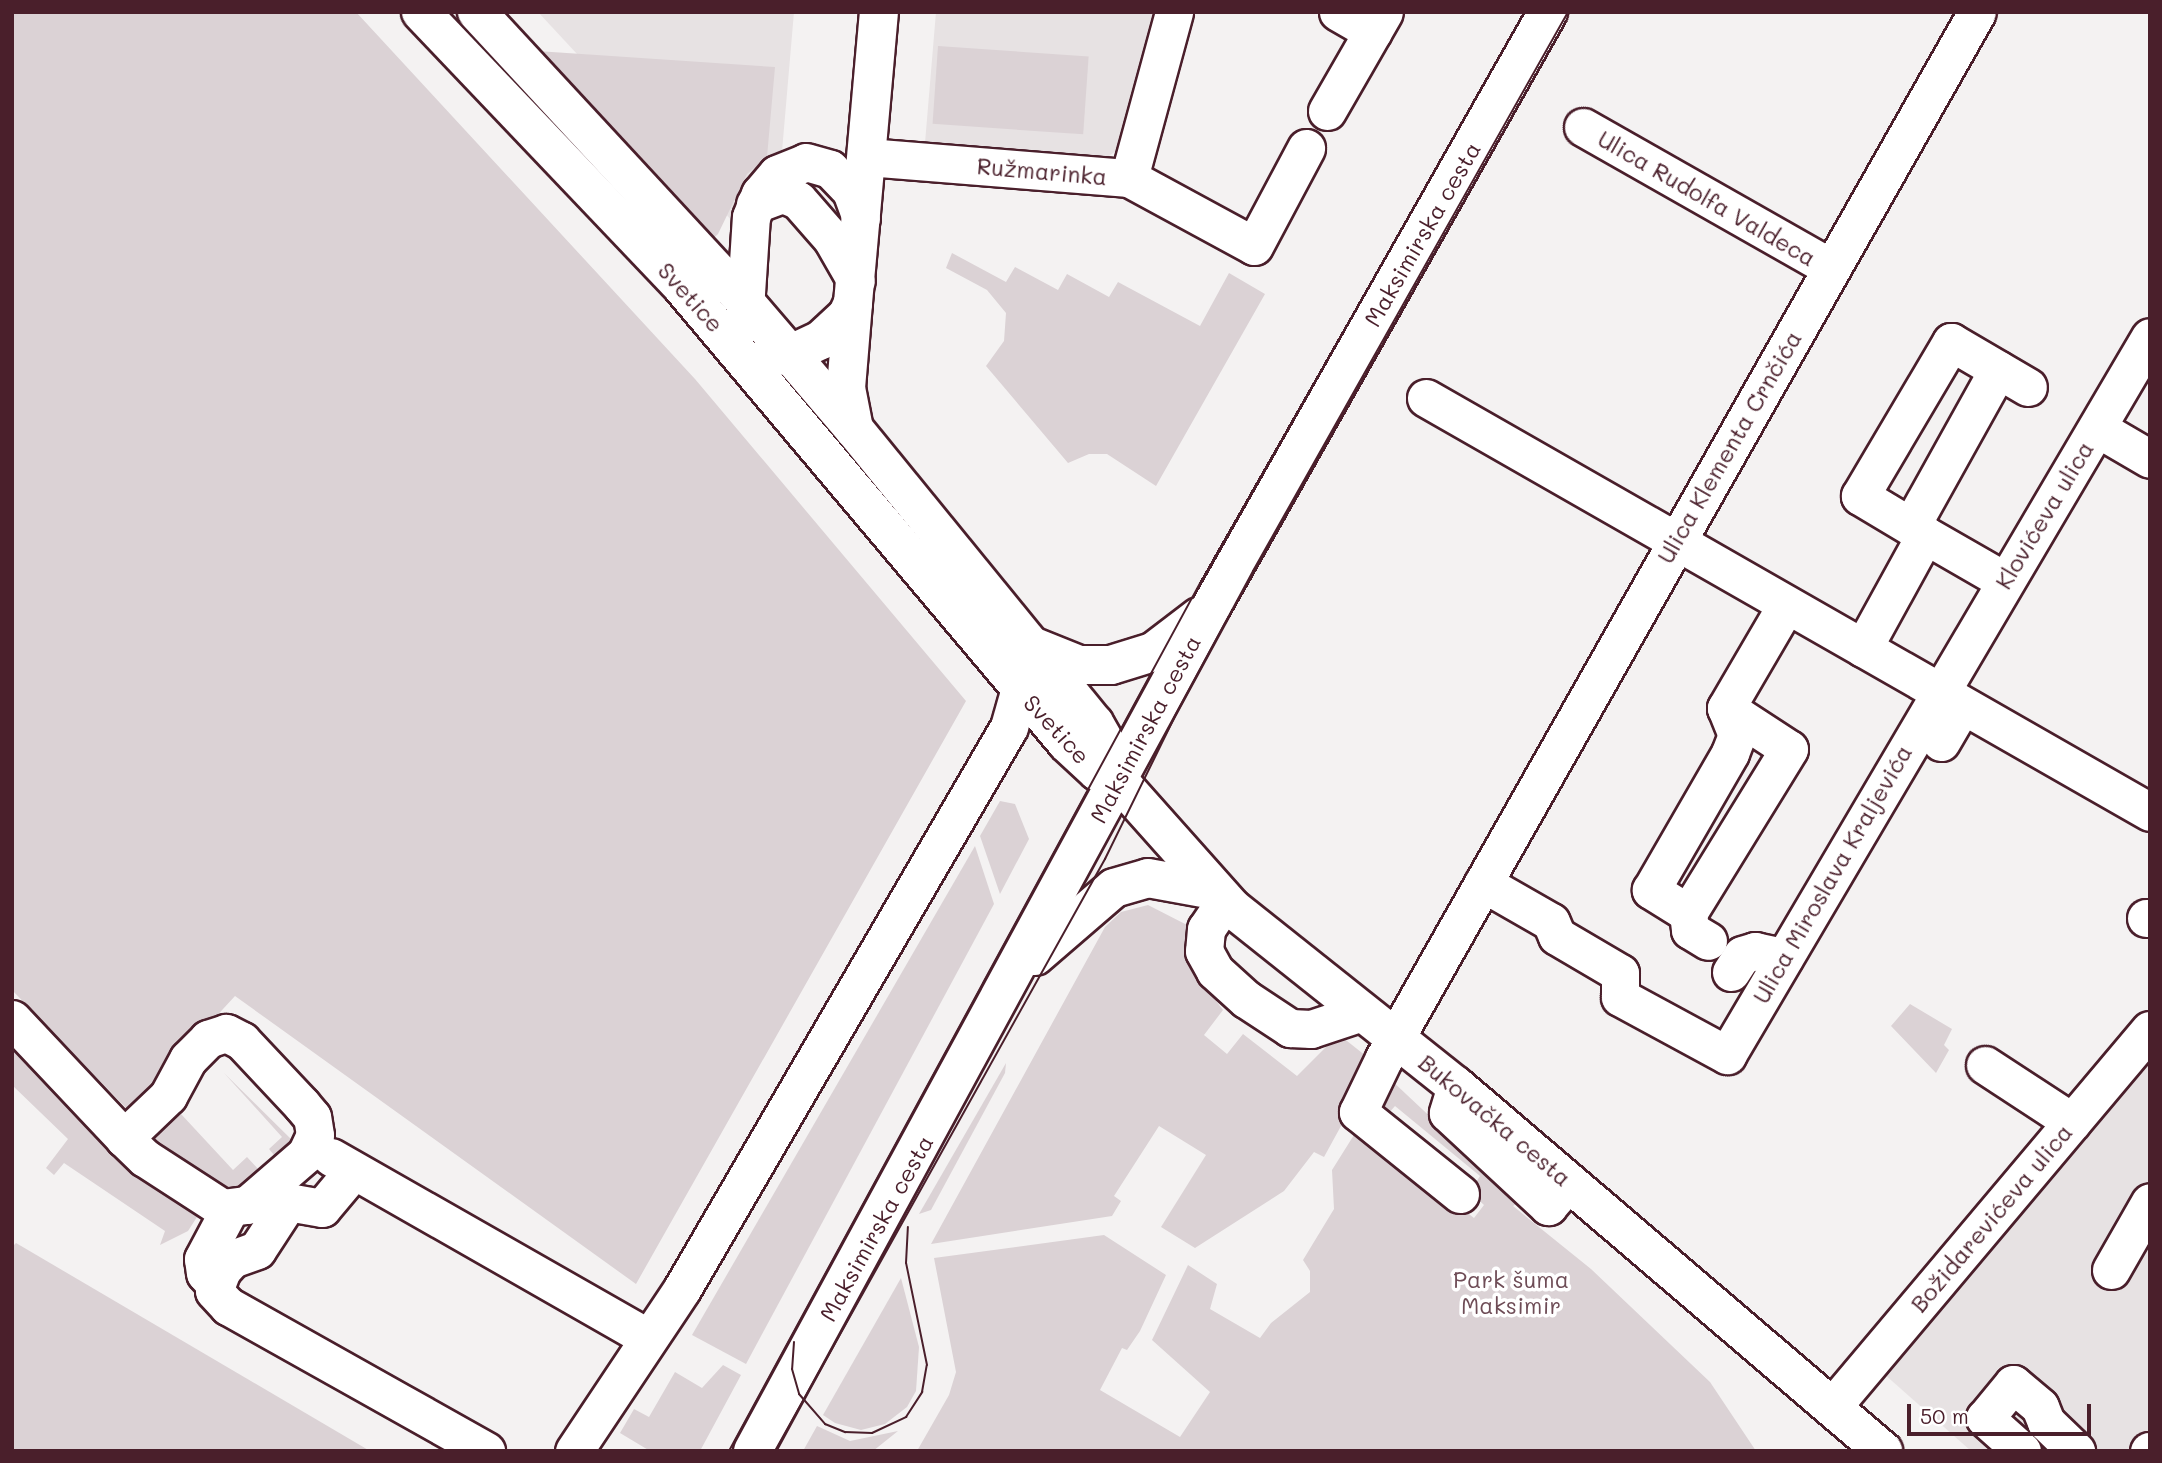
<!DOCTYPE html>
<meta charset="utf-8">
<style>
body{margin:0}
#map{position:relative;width:2162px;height:1463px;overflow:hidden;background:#f4f2f2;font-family:Mali,sans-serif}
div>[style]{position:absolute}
.built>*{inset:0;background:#e7e2e3}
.green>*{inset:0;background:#dbd2d5;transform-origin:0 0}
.roads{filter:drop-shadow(2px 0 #4a1f2b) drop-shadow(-2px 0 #4a1f2b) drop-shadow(0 2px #4a1f2b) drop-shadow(0 -2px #4a1f2b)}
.minor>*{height:37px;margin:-18.5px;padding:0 18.5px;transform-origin:18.5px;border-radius:18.5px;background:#fff}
.major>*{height:38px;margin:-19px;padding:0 19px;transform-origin:19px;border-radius:19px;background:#fff}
.tram>*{height:2px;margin:-1px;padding:0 1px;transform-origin:1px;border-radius:1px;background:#4a1f2b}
span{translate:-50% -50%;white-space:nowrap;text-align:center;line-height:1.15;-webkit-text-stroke:7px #fff;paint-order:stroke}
.street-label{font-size:23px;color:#4a1f2b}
.park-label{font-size:23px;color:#6e4c56}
.frame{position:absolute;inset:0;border:14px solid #4a1f2b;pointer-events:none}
.scale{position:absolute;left:1907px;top:1404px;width:184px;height:32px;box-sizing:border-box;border:4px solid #4a1f2b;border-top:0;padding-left:9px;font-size:21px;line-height:24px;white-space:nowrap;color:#4a1f2b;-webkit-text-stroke:5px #fff;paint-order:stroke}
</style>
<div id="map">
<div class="built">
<i style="clip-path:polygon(538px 12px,794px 12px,781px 163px,734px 223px)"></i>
<i style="clip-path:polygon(936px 12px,1155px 12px,1116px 151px,1106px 158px,925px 143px)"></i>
<i style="clip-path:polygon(2150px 1059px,2150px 1451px,1971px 1451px,1883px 1373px)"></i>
</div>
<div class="green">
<i style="clip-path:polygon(12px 12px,356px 12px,695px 379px,966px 701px,636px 1284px,235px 996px,129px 1111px,12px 990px)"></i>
<i style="left:938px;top:46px;width:151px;height:78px;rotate:4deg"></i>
<i style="clip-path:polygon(522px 50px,775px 67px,767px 157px,747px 174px,718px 234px,706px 245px)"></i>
<i style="clip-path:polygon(952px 253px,1006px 282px,1015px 267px,1058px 290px,1067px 274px,1109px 297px,1118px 282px,1200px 326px,1229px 273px,1265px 294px,1156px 486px,1107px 454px,1089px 454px,1068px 463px,986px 366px,1004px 341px,1006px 313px,987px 290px,946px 268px)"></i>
<i style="clip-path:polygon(1000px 801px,1015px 804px,1029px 839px,1000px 894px,980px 836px)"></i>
<i style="clip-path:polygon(975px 846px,994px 904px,746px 1364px,692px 1335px)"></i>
<i style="clip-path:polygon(1148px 905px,1189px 926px,1190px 967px,1223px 1010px,1204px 1035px,1227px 1054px,1243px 1034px,1297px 1076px,1331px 1042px,1342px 1037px,1371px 1060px,1369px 1075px,1324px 1157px,1314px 1152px,1284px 1191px,1195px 1248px,1161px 1227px,1206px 1155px,1159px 1126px,1114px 1196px,1121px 1201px,1112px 1216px,931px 1244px,1105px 927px,1121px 912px)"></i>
<i style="clip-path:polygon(1910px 1004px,1952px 1029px,1944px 1045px,1949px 1050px,1936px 1073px,1891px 1026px)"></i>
<i style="clip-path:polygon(12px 1039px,205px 1215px,204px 1220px,197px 1217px,188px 1231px,160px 1245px,165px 1231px,64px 1163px,54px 1175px,46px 1168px,68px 1139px,12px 1085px)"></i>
<i style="clip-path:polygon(1006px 1063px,1005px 1073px,931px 1210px,919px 1214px)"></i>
<i style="clip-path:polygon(224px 1073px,294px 1142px,237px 1196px,218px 1188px,154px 1138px,191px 1102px,181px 1114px,233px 1170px,247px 1157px,259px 1170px,274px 1155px,269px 1149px,282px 1137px)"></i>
<i style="clip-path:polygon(1390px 1079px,1520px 1201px,1513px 1206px,1591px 1269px,1710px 1382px,1756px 1451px,917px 1451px,949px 1395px,956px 1372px,934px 1258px,1104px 1235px,1166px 1275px,1140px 1331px,1127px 1350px,1122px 1348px,1100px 1390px,1180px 1437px,1210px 1392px,1152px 1340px,1188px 1265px,1217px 1284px,1210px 1309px,1260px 1338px,1271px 1323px,1310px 1292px,1310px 1271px,1303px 1260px,1334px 1209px,1332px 1170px,1359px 1127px,1474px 1218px,1484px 1205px,1470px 1192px,1480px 1176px,1395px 1106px,1381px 1122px,1368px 1111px)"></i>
<i style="clip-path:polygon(16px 1243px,370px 1451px,12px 1451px,12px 1247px)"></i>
<i style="clip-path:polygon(901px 1278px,919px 1347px,916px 1391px,907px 1407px,885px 1424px,861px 1430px,835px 1423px,823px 1415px)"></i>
<i style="clip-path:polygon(723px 1365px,741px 1375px,700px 1451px,650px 1451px,620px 1433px,634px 1409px,649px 1417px,675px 1372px,702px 1388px)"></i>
<i style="clip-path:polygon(817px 1426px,850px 1441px,898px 1431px,873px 1451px,803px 1451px)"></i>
</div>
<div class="roads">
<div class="minor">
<i style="left:1338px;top:12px;width:40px;rotate:29.7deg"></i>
<i style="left:1327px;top:111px;width:114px;rotate:-60.1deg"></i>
<i style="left:1583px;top:127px;width:285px;rotate:29.6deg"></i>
<i style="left:867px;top:157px;width:263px;rotate:4.6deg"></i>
<i style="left:1129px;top:178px;width:172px;rotate:-74.8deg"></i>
<i style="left:1129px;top:178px;width:142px;rotate:28.5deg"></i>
<i style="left:1254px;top:246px;width:111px;rotate:-62deg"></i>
<i style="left:755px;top:204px;width:30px;rotate:-20deg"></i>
<i style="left:783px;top:194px;width:16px;rotate:22deg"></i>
<i style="left:798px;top:200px;width:52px;rotate:48.9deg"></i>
<i style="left:832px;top:239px;width:48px;rotate:60.3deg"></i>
<i style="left:744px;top:324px;width:107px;rotate:-86.3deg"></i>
<i style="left:751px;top:217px;width:25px;rotate:-69deg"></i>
<i style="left:760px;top:194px;width:26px;rotate:-50deg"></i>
<i style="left:777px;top:174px;width:31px;rotate:-22deg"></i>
<i style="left:806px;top:162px;width:25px;rotate:16deg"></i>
<i style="left:830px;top:169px;width:30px;rotate:46deg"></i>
<i style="left:851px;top:191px;width:29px;rotate:70deg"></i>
<i style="left:1426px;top:398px;width:834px;rotate:29.76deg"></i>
<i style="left:2097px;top:428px;width:61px;rotate:30.3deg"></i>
<i style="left:1911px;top:526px;width:179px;rotate:-60.9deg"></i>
<i style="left:1925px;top:535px;width:76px;rotate:-149deg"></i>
<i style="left:1860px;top:496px;width:179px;rotate:-59.4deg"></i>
<i style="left:1951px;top:342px;width:89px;rotate:30.3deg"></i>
<i style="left:1863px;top:648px;width:129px;rotate:-61.2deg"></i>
<i style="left:1925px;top:535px;width:92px;rotate:29.9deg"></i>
<i style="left:1726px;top:708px;width:75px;rotate:33.1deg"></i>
<i style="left:1789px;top:749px;width:193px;rotate:121.6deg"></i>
<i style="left:1688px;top:913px;width:44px;rotate:-148.1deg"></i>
<i style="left:1651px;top:890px;width:158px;rotate:-60deg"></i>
<i style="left:1730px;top:753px;width:19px;rotate:-69deg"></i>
<i style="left:1737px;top:735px;width:29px;rotate:-112deg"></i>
<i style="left:1726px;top:708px;width:117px;rotate:-59.7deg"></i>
<i style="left:1941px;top:742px;width:42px;rotate:-59.7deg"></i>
<i style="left:1483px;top:883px;width:78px;rotate:29.8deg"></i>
<i style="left:1551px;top:922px;width:15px;rotate:67deg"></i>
<i style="left:1557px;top:936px;width:73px;rotate:30.4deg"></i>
<i style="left:1620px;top:973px;width:24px;rotate:90deg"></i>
<i style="left:1620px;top:997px;width:122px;rotate:28.5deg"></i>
<i style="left:1727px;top:1055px;width:833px;rotate:-59.5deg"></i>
<i style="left:1225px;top:901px;width:34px;rotate:124deg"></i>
<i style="left:1206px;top:929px;width:22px;rotate:95deg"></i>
<i style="left:1204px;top:951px;width:23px;rotate:61deg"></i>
<i style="left:1215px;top:971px;width:42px;rotate:42.1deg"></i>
<i style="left:1246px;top:999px;width:53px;rotate:33.4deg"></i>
<i style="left:1290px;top:1028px;width:21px;rotate:3deg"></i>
<i style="left:1311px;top:1029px;width:54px;rotate:-18.4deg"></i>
<i style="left:1688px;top:913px;width:17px;rotate:83deg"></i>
<i style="left:1690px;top:930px;width:21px;rotate:31deg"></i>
<i style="left:2146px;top:918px;width:4px"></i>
<i style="left:1731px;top:972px;width:20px;rotate:-57deg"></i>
<i style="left:1742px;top:955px;width:14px;rotate:-17deg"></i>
<i style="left:1755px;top:951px;width:30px;rotate:12deg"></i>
<i style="left:12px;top:1019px;width:163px;rotate:46.7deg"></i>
<i style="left:124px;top:1138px;width:29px;rotate:44deg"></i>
<i style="left:145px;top:1158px;width:92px;rotate:33deg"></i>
<i style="left:222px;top:1208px;width:25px;rotate:-7deg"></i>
<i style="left:247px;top:1205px;width:78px;rotate:-40.8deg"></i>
<i style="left:306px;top:1154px;width:21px;rotate:-65deg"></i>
<i style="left:315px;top:1135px;width:18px;rotate:-99deg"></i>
<i style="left:312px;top:1117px;width:16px;rotate:-130deg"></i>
<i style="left:302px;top:1105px;width:88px;rotate:-133.2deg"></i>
<i style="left:242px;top:1041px;width:18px;rotate:-153deg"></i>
<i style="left:226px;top:1033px;width:19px;rotate:162deg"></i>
<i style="left:208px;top:1039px;width:28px;rotate:135deg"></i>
<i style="left:188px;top:1059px;width:42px;rotate:118.4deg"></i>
<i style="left:168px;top:1096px;width:61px;rotate:136.3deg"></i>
<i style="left:1985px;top:1065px;width:104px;rotate:33.2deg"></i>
<i style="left:1456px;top:1086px;width:28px;rotate:107deg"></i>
<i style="left:1448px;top:1113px;width:137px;rotate:42.9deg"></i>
<i style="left:1548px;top:1206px;width:32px;rotate:-49deg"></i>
<i style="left:331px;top:1157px;width:363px;rotate:29.7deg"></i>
<i style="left:353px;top:1171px;width:48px;rotate:130deg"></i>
<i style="left:322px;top:1208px;width:29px;rotate:-170deg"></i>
<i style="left:293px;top:1203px;width:9px;rotate:153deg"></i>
<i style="left:285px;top:1207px;width:51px;rotate:123.1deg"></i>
<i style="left:257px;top:1250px;width:27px;rotate:160deg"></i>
<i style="left:232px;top:1259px;width:15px;rotate:132deg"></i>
<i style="left:222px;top:1270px;width:22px;rotate:111deg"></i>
<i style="left:214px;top:1291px;width:21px;rotate:47deg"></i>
<i style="left:228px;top:1306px;width:296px;rotate:29.3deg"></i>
<i style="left:1460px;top:1194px;width:131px;rotate:-141.2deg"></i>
<i style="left:1358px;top:1112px;width:60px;rotate:-64.3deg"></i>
<i style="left:1384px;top:1058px;width:1202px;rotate:-60.45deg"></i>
<i style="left:2111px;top:1270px;width:78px;rotate:-60.2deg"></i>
<i style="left:214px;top:1283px;width:13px;rotate:-132deg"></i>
<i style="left:205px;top:1273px;width:14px;rotate:-98deg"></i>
<i style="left:203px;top:1259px;width:55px;rotate:-62deg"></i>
<i style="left:1832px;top:1407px;width:493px;rotate:-49.9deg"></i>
<i style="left:574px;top:1451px;width:195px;rotate:-56.3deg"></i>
<i style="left:682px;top:1289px;width:650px;rotate:-59.81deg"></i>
<i style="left:1009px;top:727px;width:41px;rotate:-74.2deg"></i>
<i style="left:2022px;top:1451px;width:50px;rotate:-138.3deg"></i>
<i style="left:1985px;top:1418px;width:44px;rotate:-50.5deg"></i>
<i style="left:2013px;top:1384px;width:35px;rotate:40deg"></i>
<i style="left:2040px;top:1407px;width:16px;rotate:68deg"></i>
<i style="left:2046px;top:1422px;width:42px;rotate:44deg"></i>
<i style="left:2149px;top:1451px;width:1px"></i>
</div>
<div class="major">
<i style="left:421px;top:12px;width:376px;rotate:46.4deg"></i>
<i style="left:680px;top:284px;width:600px;rotate:49.86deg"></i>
<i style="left:1067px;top:743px;width:41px;rotate:43deg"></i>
<i style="left:1097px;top:771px;width:23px;rotate:23deg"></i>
<i style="left:477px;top:12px;width:396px;rotate:47.2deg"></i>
<i style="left:746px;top:303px;width:166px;rotate:49.4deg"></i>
<i style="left:854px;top:429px;width:380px;rotate:50.8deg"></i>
<i style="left:1094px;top:723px;width:40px;rotate:60.3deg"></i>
<i style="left:1114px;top:758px;width:22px;rotate:80deg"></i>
<i style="left:853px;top:303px;width:85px;rotate:94.7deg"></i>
<i style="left:846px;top:388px;width:42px;rotate:79deg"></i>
<i style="left:766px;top:358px;width:25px;rotate:-9deg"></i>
<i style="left:791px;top:354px;width:33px;rotate:-25deg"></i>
<i style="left:821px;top:340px;width:35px;rotate:-43deg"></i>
<i style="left:847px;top:316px;width:14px;rotate:-65deg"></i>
<i style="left:853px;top:303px;width:292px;rotate:-84.9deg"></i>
<i style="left:1032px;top:646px;width:51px;rotate:22deg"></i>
<i style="left:1079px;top:665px;width:32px"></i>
<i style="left:1111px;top:665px;width:44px;rotate:-17.2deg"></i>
<i style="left:1153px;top:652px;width:58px;rotate:-37.3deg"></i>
<i style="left:1118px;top:780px;width:171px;rotate:48.3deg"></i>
<i style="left:1232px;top:908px;width:286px;rotate:38.5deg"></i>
<i style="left:1456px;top:1086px;width:562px;rotate:40.52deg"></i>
<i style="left:1035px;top:956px;width:104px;rotate:-40.7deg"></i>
<i style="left:1114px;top:888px;width:35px;rotate:-16deg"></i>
<i style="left:1148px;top:878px;width:67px;rotate:10.3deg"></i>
<i style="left:753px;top:1451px;width:960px;rotate:-61.51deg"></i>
<i style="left:1211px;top:607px;width:684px;rotate:-60.47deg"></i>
</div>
</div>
<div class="tram">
<i style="left:794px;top:1342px;width:27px;rotate:94deg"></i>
<i style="left:792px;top:1369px;width:26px;rotate:74deg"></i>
<i style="left:799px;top:1394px;width:40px;rotate:49deg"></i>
<i style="left:825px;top:1424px;width:22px;rotate:22deg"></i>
<i style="left:845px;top:1432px;width:27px;rotate:2deg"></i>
<i style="left:872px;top:1433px;width:38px;rotate:-25deg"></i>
<i style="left:906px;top:1417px;width:30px;rotate:-57deg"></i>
<i style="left:922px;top:1392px;width:27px;rotate:-80deg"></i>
<i style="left:927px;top:1365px;width:104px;rotate:-101.6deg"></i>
<i style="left:906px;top:1263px;width:36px;rotate:-87deg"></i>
<i style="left:729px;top:1451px;width:988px;rotate:-61.51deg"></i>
<i style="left:1200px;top:583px;width:657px;rotate:-60.35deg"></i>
<i style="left:775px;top:1451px;width:678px;rotate:-60.86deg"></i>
<i style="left:1105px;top:859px;width:159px;rotate:-63.9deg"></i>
<i style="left:1175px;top:716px;width:165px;rotate:-61.7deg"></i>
<i style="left:1253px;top:571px;width:642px;rotate:-60.6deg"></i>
</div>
<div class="street-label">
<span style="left:1042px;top:171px;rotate:5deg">Ružmarinka</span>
<span style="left:1707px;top:198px;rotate:30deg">Ulica Rudolfa Valdeca</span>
<span style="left:1422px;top:234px;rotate:-60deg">Maksimirska cesta</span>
<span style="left:691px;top:297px;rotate:48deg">Svetice</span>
<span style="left:1729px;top:447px;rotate:-60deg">Ulica Klementa Crnčića</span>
<span style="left:2044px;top:515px;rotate:-59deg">Klovićeva ulica</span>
<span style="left:1057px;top:729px;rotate:47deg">Svetice</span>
<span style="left:1145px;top:729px;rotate:-62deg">Maksimirska cesta</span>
<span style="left:1832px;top:874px;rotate:-60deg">Ulica Miroslava Kraljevića</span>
<span style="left:1495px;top:1120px;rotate:40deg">Bukovačka cesta</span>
<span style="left:1991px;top:1218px;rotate:-50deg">Božidarevićeva ulica</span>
<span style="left:876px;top:1228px;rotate:-61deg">Maksimirska cesta</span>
</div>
<div class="park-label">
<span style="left:1511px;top:1292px">Park šuma<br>Maksimir</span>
</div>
<div class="frame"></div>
<div class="scale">50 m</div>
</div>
